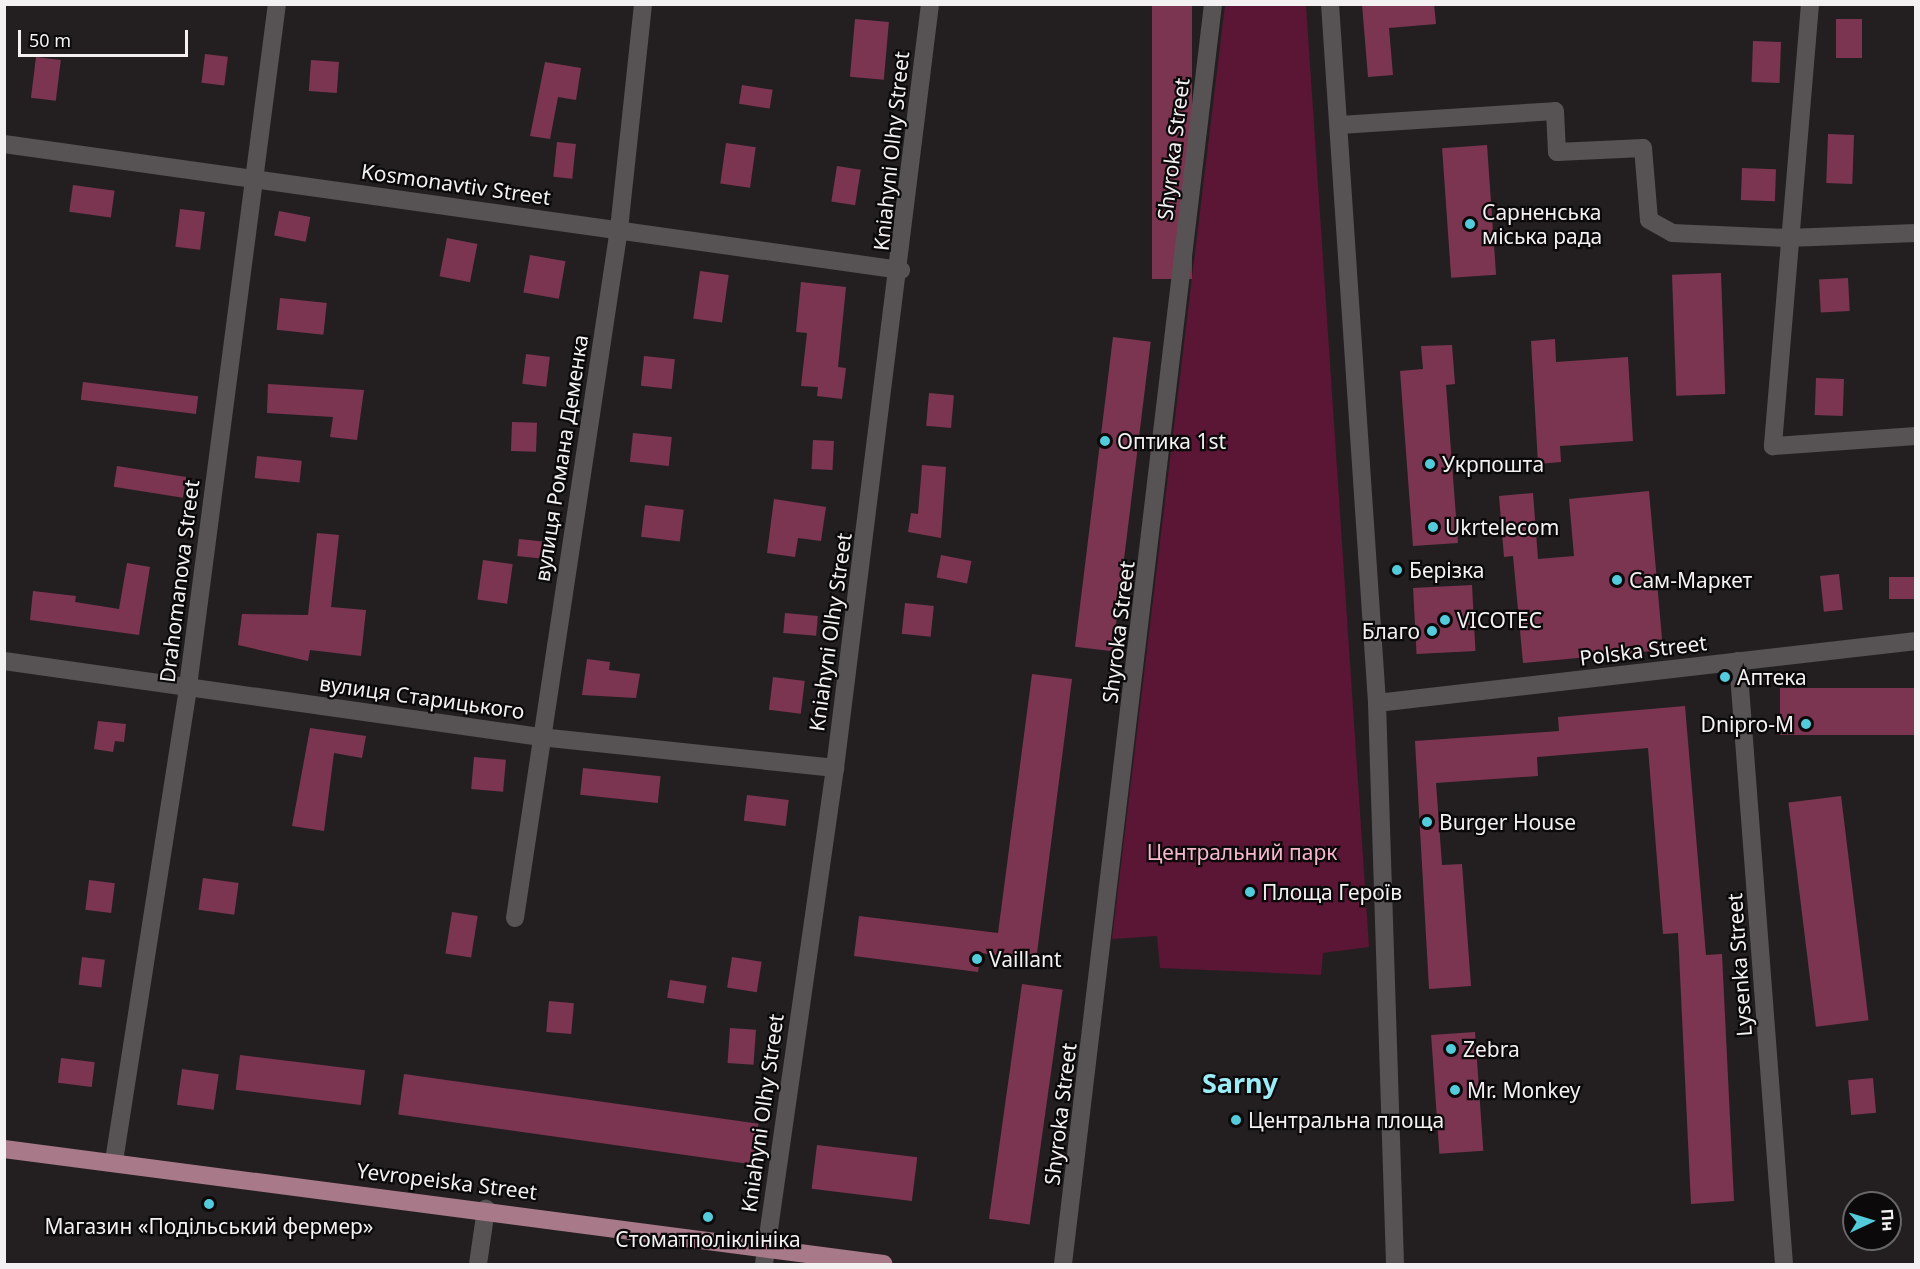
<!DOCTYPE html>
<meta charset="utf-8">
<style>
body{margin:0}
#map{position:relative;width:1920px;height:1269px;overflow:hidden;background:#231f20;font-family:"Noto Sans",sans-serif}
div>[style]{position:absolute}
.green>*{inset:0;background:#5a1634}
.building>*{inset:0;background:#7c3550;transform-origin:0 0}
.minor>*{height:18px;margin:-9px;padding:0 9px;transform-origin:9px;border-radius:9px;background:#575354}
.major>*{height:18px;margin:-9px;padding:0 9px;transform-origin:9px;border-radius:9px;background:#a87989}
.dots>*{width:16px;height:16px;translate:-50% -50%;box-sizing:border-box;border:3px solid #0b090a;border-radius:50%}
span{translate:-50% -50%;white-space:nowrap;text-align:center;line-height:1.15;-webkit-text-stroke:4.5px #0b090a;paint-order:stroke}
.street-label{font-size:21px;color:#f4f1f2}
.poi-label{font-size:21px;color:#f4f1f2}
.left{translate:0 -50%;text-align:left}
.right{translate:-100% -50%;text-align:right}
.park-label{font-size:21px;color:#f8b7cc}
.district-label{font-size:27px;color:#9cecf8;font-weight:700}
.frame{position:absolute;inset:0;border:6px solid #f4f1f2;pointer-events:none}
.north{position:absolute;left:1842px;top:1191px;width:60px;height:60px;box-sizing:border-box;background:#0b090a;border:2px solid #686667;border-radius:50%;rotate:86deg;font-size:16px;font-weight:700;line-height:24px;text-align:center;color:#f4f1f2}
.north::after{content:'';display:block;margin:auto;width:21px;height:27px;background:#53cbdb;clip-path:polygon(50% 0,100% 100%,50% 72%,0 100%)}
.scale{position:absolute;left:18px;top:30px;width:170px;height:27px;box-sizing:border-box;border:3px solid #f4f1f2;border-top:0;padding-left:8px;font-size:18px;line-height:21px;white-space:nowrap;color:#f4f1f2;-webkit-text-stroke:4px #0b090a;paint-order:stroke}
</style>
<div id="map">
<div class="green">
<i style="clip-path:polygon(1225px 5px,1306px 5px,1369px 947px,1323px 953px,1321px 975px,1160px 968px,1157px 936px,1112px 939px)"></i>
</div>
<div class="building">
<i style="left:1152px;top:4px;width:40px;height:275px"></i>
<i style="clip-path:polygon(1362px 4px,1434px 4px,1436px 24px,1389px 28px,1393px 75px,1368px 77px)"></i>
<i style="left:855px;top:19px;width:34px;height:58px;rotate:5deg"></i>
<i style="left:1836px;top:19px;width:26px;height:39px"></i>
<i style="left:1753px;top:41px;width:28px;height:41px;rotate:2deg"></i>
<i style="left:205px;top:54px;width:23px;height:29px;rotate:7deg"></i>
<i style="left:36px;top:57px;width:25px;height:41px;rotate:7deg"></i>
<i style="left:311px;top:60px;width:28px;height:31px;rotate:4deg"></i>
<i style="clip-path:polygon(545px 62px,581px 68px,576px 100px,558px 97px,550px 139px,530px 136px)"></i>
<i style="left:742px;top:85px;width:31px;height:19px;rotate:9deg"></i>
<i style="left:1828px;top:134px;width:26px;height:49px;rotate:2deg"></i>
<i style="left:557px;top:142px;width:19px;height:35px;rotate:6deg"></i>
<i style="left:726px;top:143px;width:30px;height:41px;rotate:8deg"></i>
<i style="left:1487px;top:145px;width:130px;height:45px;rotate:86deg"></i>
<i style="left:837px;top:166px;width:24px;height:36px;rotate:9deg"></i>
<i style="left:1742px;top:168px;width:34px;height:32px;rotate:2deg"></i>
<i style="left:73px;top:185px;width:42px;height:27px;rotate:8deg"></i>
<i style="left:180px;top:209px;width:25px;height:38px;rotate:7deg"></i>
<i style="left:279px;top:211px;width:32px;height:25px;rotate:11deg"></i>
<i style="left:447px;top:238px;width:31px;height:39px;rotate:11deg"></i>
<i style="left:530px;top:255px;width:36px;height:38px;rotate:10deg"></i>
<i style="left:700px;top:271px;width:29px;height:48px;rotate:8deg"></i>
<i style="left:1721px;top:273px;width:121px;height:49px;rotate:88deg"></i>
<i style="left:1848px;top:278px;width:33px;height:29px;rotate:87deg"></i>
<i style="clip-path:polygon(801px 282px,846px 287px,838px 367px,846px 368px,842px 399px,817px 396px,818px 387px,801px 386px,807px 333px,796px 332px)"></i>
<i style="left:280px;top:298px;width:47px;height:32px;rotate:6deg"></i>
<i style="left:1113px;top:337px;width:38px;height:312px;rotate:7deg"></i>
<i style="clip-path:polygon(1555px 339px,1556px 362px,1628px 357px,1633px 441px,1560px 446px,1561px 462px,1538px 464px,1531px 341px)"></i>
<i style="clip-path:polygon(1452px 345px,1455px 384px,1446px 385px,1458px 543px,1413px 546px,1400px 371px,1423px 369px,1421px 346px)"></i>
<i style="left:526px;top:354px;width:24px;height:30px;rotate:7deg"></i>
<i style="left:644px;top:356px;width:31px;height:30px;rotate:6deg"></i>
<i style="left:1816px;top:378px;width:28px;height:37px;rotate:2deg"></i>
<i style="left:83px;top:382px;width:116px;height:18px;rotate:7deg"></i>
<i style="clip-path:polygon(268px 384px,364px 390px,357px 440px,330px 437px,333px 417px,267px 413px)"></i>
<i style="left:929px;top:393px;width:25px;height:33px;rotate:5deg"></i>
<i style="left:512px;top:422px;width:25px;height:29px;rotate:2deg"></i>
<i style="left:633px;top:433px;width:39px;height:29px;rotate:6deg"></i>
<i style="left:813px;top:440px;width:21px;height:29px;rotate:3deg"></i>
<i style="left:257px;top:456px;width:45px;height:22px;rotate:6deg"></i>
<i style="clip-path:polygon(922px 465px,946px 467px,941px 538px,908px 532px,911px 513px,918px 514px)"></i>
<i style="left:117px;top:466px;width:70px;height:21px;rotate:9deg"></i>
<i style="clip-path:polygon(1649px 491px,1663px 650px,1523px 663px,1513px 556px,1504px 557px,1499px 496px,1533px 493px,1538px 559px,1574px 556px,1569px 499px)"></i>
<i style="clip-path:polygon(774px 499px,826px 507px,821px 541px,798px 538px,795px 557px,767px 553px)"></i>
<i style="left:645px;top:505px;width:39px;height:32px;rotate:7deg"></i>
<i style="clip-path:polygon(317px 533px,339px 535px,331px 607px,366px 610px,361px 656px,310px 650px,308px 661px,238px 645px,242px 614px,308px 615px)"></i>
<i style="left:519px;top:539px;width:29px;height:17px;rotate:6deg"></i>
<i style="left:941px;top:555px;width:31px;height:23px;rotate:11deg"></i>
<i style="left:483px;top:560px;width:30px;height:40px;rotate:8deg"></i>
<i style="clip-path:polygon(127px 563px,150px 567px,139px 635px,30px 620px,33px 591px,76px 596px,75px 602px,119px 609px)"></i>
<i style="left:1839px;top:574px;width:36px;height:19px;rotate:84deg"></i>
<i style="left:1916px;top:577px;width:22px;height:27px;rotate:90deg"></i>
<i style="left:1472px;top:585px;width:66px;height:59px;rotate:87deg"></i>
<i style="left:905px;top:603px;width:29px;height:31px;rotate:6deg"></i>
<i style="left:785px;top:613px;width:33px;height:20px;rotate:5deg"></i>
<i style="clip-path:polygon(587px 659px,610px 662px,609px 670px,640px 674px,636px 698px,582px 695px)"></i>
<i style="clip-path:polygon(1032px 674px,1072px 679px,1036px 961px,981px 953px,978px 972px,854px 956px,859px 916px,998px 933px)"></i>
<i style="left:773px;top:677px;width:32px;height:33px;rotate:7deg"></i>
<i style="left:1916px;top:688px;width:47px;height:136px;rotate:90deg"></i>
<i style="clip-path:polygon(1685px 706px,1706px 955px,1722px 954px,1734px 1201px,1691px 1204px,1678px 933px,1663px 934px,1648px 748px,1537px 757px,1538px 776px,1436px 783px,1442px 865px,1462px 864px,1471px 986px,1429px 989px,1415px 741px,1559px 731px,1558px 717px)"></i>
<i style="clip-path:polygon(98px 721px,126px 724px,124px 742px,115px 741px,113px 752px,94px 749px)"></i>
<i style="clip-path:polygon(310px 728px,366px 736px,362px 758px,334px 753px,324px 831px,292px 826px)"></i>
<i style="left:474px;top:757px;width:32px;height:32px;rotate:5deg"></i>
<i style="left:583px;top:768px;width:78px;height:27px;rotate:6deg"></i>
<i style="left:747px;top:795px;width:42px;height:26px;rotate:7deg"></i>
<i style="left:1841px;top:796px;width:226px;height:53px;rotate:83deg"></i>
<i style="left:203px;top:878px;width:36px;height:32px;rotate:8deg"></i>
<i style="left:89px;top:880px;width:26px;height:30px;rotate:7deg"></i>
<i style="left:452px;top:912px;width:26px;height:42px;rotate:9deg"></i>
<i style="left:82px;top:957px;width:23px;height:28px;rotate:7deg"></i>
<i style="left:732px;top:957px;width:30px;height:31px;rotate:9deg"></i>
<i style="left:670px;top:980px;width:37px;height:18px;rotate:9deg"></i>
<i style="left:1022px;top:984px;width:41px;height:237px;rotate:8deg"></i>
<i style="left:549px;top:1001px;width:25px;height:31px;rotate:5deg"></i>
<i style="left:730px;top:1028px;width:26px;height:35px;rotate:4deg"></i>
<i style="left:1475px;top:1032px;width:119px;height:44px;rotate:86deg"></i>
<i style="left:240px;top:1055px;width:126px;height:35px;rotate:7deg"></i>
<i style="left:61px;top:1058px;width:34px;height:25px;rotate:7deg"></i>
<i style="left:182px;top:1069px;width:37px;height:36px;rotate:8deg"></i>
<i style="left:404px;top:1074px;width:358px;height:41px;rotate:8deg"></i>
<i style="left:1873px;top:1078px;width:35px;height:25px;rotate:85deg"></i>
<i style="left:817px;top:1145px;width:101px;height:44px;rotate:7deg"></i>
</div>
<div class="minor">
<i style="left:1330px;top:4px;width:701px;rotate:86.15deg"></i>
<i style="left:1377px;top:703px;width:561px;rotate:88.16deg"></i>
<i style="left:1810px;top:4px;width:444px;rotate:94.8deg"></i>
<i style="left:1773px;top:446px;width:143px;rotate:-4deg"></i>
<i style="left:1340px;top:125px;width:215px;rotate:-3.7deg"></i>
<i style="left:1555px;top:111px;width:41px;rotate:87.2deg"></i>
<i style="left:1557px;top:152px;width:86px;rotate:-2.7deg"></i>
<i style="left:1643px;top:148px;width:72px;rotate:85.2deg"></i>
<i style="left:1649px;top:220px;width:26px;rotate:29deg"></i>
<i style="left:1672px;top:233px;width:116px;rotate:2.5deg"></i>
<i style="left:1788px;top:238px;width:128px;rotate:-2.2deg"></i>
<i style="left:4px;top:144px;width:906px;rotate:8deg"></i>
<i style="left:4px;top:661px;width:541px;rotate:8.07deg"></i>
<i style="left:540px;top:737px;width:297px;rotate:6deg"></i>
<i style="left:1738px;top:661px;width:605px;rotate:85.64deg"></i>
<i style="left:1377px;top:703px;width:543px;rotate:-6.56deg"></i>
<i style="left:515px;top:918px;width:697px;rotate:-81.42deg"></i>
<i style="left:619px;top:229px;width:226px;rotate:-83.9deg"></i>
<i style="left:114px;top:1161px;width:481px;rotate:-81.1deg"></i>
<i style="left:188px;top:686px;width:688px;rotate:-82.57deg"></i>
<i style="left:478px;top:1264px;width:56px;rotate:-81.7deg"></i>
<i style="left:764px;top:1264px;width:501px;rotate:-81.85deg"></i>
<i style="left:835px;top:768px;width:770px;rotate:-82.91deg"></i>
<i style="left:1063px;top:1264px;width:1269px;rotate:-83.21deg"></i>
</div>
<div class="major">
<i style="left:4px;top:1149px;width:887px;rotate:7.45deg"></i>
</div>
<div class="dots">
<i style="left:1470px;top:224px;background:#53cbdb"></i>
<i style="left:1105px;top:441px;background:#53cbdb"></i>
<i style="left:1430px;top:464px;background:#53cbdb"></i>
<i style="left:1433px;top:527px;background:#53cbdb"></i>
<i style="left:1397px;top:570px;background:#53cbdb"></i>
<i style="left:1617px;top:580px;background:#53cbdb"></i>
<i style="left:1445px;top:620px;background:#53cbdb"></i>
<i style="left:1432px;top:631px;background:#53cbdb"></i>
<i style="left:1725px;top:677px;background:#53cbdb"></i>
<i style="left:1806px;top:724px;background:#53cbdb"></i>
<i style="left:1427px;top:822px;background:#53cbdb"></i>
<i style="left:1250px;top:892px;background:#53cbdb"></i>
<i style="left:977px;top:959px;background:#53cbdb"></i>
<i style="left:1451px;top:1049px;background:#53cbdb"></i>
<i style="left:1455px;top:1090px;background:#53cbdb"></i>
<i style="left:1236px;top:1120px;background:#53cbdb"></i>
<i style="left:209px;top:1204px;background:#53cbdb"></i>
<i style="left:708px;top:1217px;background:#53cbdb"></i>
</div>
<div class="street-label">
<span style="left:1173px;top:149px;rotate:-83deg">Shyroka Street</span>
<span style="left:891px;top:151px;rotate:-84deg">Kniahyni Olhy Street</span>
<span style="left:456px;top:184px;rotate:8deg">Kosmonavtiv Street</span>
<span style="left:561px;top:458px;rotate:-81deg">вулиця Романа Деменка</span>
<span style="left:179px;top:581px;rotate:-83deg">Drahomanova Street</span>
<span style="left:830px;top:632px;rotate:-82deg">Kniahyni Olhy Street</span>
<span style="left:1118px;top:632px;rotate:-83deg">Shyroka Street</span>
<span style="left:1643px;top:650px;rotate:-7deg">Polska Street</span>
<span style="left:422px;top:697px;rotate:8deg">вулиця Старицького</span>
<span style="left:1739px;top:965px;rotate:-94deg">Lysenka Street</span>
<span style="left:762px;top:1113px;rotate:-82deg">Kniahyni Olhy Street</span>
<span style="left:1060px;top:1114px;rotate:-83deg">Shyroka Street</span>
<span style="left:447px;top:1181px;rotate:7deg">Yevropeiska Street</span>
</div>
<div class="poi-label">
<span class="left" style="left:1482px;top:224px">Сарненська<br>міська рада</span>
<span class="left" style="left:1117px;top:441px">Оптика 1st</span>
<span class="left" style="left:1442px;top:464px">Укрпошта</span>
<span class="left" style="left:1445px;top:527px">Ukrtelecom</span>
<span class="left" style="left:1409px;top:570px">Берізка</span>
<span class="left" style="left:1629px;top:580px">Сам-Маркет</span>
<span class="left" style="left:1457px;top:620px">VICOTEC</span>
<span class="right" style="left:1420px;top:631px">Благо</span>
<span class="left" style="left:1737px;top:677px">Аптека</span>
<span class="right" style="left:1794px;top:724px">Dnipro-M</span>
<span class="left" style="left:1439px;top:822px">Burger House</span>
<span class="left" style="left:1262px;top:892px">Площа Героїв</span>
<span class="left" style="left:989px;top:959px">Vaillant</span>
<span class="left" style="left:1463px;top:1049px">Zebra</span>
<span class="left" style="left:1467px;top:1090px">Mr. Monkey</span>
<span class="left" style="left:1248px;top:1120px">Центральна площа</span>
<span style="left:209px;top:1226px">Магазин «Подільський фермер»</span>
<span style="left:708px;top:1239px">Стоматполіклініка</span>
</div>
<div class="park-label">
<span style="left:1242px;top:852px">Центральний парк</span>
</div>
<div class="district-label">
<span style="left:1240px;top:1083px">Sarny</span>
</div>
<div class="frame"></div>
<div class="north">Пн</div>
<div class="scale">50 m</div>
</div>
